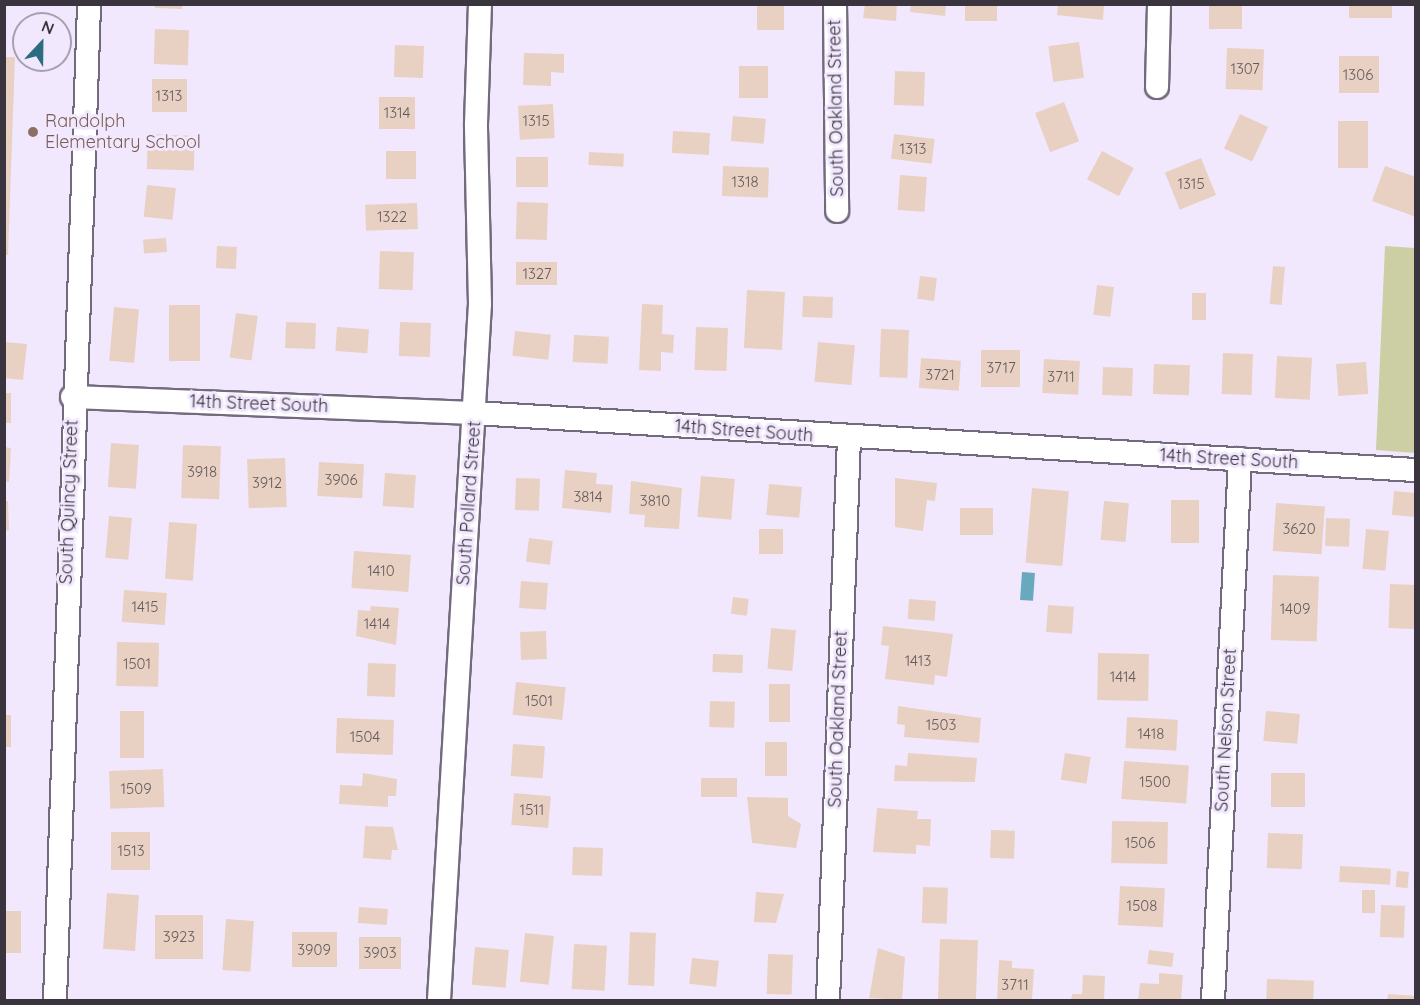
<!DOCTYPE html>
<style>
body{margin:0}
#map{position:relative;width:1420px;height:1005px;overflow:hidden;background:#f2e8fe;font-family:Quicksand,sans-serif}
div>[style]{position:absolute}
.green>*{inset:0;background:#cbcfa3}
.water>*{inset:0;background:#69a9be;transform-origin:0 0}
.building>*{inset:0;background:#e8d1c3;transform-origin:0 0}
.roads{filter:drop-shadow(2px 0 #736a7d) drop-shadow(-2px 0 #736a7d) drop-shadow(0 2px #736a7d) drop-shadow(0 -2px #736a7d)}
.minor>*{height:22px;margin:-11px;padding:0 11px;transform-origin:11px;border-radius:11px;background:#fff}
.dots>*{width:16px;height:16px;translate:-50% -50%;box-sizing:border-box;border:3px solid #f2e8fe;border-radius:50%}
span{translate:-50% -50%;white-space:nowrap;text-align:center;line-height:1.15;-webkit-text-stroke:6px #f2e8fe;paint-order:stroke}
.number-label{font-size:15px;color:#655b5e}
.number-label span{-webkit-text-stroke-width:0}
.street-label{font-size:18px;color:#39343d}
.education-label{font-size:18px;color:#785e54}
.left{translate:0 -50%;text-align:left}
.frame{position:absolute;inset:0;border:6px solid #39343d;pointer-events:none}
.north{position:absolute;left:12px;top:12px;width:60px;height:60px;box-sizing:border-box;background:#f2e8fe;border:2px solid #a8a0b1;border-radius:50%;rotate:22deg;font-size:16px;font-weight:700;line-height:24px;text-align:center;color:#39343d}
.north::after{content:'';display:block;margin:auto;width:21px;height:27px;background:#2b6d80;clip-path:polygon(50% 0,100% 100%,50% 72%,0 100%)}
</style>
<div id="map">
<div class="green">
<i style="clip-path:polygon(1385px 246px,1415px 248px,1415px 453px,1376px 450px)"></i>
</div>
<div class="water">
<i style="left:1022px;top:572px;width:13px;height:28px;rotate:4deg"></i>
</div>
<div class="building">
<i style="clip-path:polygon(155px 4px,182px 4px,182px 9px,155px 8px)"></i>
<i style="left:757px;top:4px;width:27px;height:26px"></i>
<i style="clip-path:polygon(865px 4px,897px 4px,896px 21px,863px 18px)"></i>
<i style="clip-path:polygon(911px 4px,946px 4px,945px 16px,910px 12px)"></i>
<i style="left:965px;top:4px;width:32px;height:17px"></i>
<i style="clip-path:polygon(1058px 4px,1104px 4px,1103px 20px,1057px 15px)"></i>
<i style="left:1209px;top:4px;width:33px;height:25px"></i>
<i style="left:1349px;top:4px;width:43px;height:14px"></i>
<i style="left:155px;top:29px;width:34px;height:35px;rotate:2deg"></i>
<i style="left:1079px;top:42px;width:36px;height:31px;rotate:82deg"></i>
<i style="left:395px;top:45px;width:29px;height:32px;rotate:2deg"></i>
<i style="left:1227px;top:48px;width:37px;height:41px;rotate:2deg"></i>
<i style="clip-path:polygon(524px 53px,564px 54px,564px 73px,551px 72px,551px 86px,523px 85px)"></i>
<i style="left:1339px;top:56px;width:40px;height:37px"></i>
<i style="clip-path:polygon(4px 57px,15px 57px,8px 255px,4px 255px)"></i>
<i style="left:739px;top:66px;width:29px;height:32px"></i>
<i style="left:895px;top:71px;width:30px;height:34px;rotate:2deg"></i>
<i style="left:187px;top:79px;width:33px;height:35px;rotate:90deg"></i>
<i style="left:379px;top:97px;width:36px;height:32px"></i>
<i style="left:1064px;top:102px;width:42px;height:31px;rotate:69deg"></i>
<i style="left:553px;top:104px;width:34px;height:35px;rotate:87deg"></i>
<i style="left:1240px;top:114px;width:31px;height:38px;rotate:25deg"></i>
<i style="left:733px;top:116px;width:33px;height:25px;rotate:5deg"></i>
<i style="left:1338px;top:121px;width:30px;height:47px"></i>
<i style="left:673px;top:131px;width:37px;height:22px;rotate:3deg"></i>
<i style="left:148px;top:134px;width:47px;height:35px;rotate:2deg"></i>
<i style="left:894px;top:134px;width:41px;height:25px;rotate:7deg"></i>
<i style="left:386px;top:151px;width:30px;height:28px"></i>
<i style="left:1102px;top:151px;width:36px;height:32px;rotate:28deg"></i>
<i style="left:589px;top:152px;width:35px;height:13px;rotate:3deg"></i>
<i style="left:516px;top:157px;width:32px;height:30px"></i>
<i style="left:1201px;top:158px;width:40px;height:39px;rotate:68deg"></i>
<i style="left:723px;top:166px;width:46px;height:30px;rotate:2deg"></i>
<i style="clip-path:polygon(1385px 166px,1416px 177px,1416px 217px,1372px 201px)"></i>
<i style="left:900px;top:175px;width:27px;height:35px;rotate:4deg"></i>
<i style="left:147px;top:185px;width:29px;height:32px;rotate:6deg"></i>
<i style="left:517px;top:202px;width:31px;height:37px;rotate:2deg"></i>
<i style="left:417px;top:203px;width:26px;height:52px;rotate:88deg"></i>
<i style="left:166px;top:238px;width:14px;height:23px;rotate:86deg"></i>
<i style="left:217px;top:246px;width:20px;height:22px;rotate:3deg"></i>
<i style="left:380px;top:251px;width:34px;height:38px;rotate:2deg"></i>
<i style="left:516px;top:262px;width:41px;height:23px"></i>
<i style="left:1273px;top:266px;width:12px;height:38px;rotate:5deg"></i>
<i style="left:920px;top:276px;width:17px;height:23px;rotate:7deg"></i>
<i style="left:1097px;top:285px;width:17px;height:30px;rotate:7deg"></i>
<i style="left:747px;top:290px;width:38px;height:58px;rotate:3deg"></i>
<i style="left:1192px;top:293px;width:14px;height:27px"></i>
<i style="left:803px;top:296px;width:30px;height:21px;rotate:2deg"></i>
<i style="clip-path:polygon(642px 304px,663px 305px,662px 334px,674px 335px,673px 353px,661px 352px,661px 371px,639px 370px)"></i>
<i style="left:169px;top:305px;width:31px;height:56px"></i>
<i style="left:114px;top:307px;width:25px;height:54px;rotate:5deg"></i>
<i style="left:236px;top:313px;width:22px;height:45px;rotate:8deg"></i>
<i style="left:286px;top:322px;width:30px;height:26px;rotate:2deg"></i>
<i style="left:400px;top:322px;width:31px;height:34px;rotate:2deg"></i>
<i style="left:337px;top:327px;width:32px;height:24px;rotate:4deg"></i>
<i style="left:696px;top:327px;width:32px;height:43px;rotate:2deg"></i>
<i style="left:881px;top:329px;width:28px;height:48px;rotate:2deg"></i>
<i style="left:515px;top:331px;width:36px;height:25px;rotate:6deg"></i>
<i style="left:574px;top:335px;width:35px;height:27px;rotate:3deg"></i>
<i style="clip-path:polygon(4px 342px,27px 344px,23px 380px,4px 378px)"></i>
<i style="left:818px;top:342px;width:37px;height:40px;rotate:5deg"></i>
<i style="left:981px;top:350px;width:39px;height:37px"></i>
<i style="left:1223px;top:353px;width:30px;height:41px;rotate:2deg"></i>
<i style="left:1277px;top:356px;width:35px;height:42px;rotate:3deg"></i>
<i style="left:921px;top:358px;width:40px;height:30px;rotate:4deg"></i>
<i style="left:1044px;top:359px;width:36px;height:34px;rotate:3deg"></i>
<i style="left:1366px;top:362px;width:32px;height:30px;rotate:86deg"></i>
<i style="left:1154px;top:364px;width:36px;height:30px;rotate:2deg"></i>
<i style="left:1103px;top:367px;width:30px;height:28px;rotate:2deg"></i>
<i style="left:4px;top:393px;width:7px;height:30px"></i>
<i style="left:111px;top:443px;width:28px;height:44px;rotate:4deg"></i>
<i style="left:183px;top:445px;width:38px;height:53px;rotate:2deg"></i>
<i style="clip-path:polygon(4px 447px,11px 448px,9px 482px,4px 481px)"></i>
<i style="left:285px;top:458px;width:49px;height:38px;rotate:88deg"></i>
<i style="left:319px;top:462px;width:45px;height:34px;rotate:3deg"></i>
<i style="clip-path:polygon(565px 470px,597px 473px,596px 484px,613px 485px,611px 513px,562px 508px)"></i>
<i style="left:385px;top:473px;width:31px;height:33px;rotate:4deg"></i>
<i style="left:701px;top:476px;width:34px;height:41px;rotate:5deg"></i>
<i style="left:516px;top:478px;width:24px;height:32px;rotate:2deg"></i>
<i style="clip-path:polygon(895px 478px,937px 483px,935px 501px,927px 500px,923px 531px,895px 527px)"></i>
<i style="clip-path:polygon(631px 481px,682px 488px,679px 529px,644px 527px,645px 515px,629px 514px)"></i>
<i style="left:769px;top:484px;width:33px;height:31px;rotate:5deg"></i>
<i style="left:1032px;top:488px;width:37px;height:75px;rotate:5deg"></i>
<i style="left:1394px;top:491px;width:22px;height:24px;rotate:5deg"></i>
<i style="left:1171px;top:500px;width:28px;height:43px"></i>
<i style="clip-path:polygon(4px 501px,8px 501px,9px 530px,4px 531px)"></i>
<i style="left:1104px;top:501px;width:25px;height:39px;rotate:5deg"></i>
<i style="left:1276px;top:503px;width:49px;height:48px;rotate:4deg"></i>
<i style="left:960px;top:508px;width:33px;height:27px"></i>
<i style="left:109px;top:516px;width:23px;height:42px;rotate:5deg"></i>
<i style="left:1326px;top:518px;width:24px;height:28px;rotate:2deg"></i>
<i style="left:169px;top:522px;width:28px;height:57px;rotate:4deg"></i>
<i style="left:759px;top:529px;width:24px;height:25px"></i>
<i style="left:1366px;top:529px;width:23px;height:40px;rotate:5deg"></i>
<i style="left:529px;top:538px;width:24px;height:24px;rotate:7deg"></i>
<i style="left:354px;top:551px;width:57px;height:37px;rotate:4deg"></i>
<i style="left:1273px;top:575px;width:46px;height:65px;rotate:2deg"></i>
<i style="left:521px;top:581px;width:27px;height:27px;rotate:4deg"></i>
<i style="left:1390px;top:584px;width:26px;height:44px;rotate:2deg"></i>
<i style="left:124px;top:590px;width:43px;height:32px;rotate:4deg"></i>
<i style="left:733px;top:597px;width:16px;height:17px;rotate:7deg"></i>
<i style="left:909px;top:599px;width:27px;height:20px;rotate:4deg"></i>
<i style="left:1048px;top:605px;width:26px;height:27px;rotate:4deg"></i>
<i style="clip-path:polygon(371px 606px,399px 608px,396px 645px,356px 636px,358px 610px,370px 611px)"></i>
<i style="clip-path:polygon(883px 626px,953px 634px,947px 677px,935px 675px,934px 685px,885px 679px,889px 646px,881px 645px)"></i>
<i style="left:771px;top:628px;width:25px;height:41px;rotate:5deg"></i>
<i style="left:546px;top:631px;width:28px;height:26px;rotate:88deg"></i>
<i style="left:117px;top:642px;width:42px;height:44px;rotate:1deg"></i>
<i style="left:1098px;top:653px;width:51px;height:47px;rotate:1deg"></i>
<i style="left:713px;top:654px;width:30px;height:18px;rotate:2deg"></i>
<i style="left:368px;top:663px;width:28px;height:33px;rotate:2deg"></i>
<i style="left:516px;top:682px;width:50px;height:33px;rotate:6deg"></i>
<i style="left:769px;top:684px;width:21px;height:38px"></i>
<i style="left:710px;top:701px;width:25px;height:26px;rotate:2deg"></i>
<i style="clip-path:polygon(898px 706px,981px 718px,979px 743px,904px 737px,905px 725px,897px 724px)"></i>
<i style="left:120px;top:711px;width:24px;height:47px"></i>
<i style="left:1266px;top:711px;width:34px;height:30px;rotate:5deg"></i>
<i style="left:4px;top:715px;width:7px;height:32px"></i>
<i style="left:1127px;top:717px;width:51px;height:31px;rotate:3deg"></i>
<i style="left:337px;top:718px;width:57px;height:35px;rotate:2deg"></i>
<i style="left:765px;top:742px;width:22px;height:34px"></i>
<i style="left:513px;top:744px;width:32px;height:32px;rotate:4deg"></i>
<i style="clip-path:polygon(908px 753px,977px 758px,975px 782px,894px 781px,895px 765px,907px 766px)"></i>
<i style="left:1065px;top:753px;width:26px;height:27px;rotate:9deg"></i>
<i style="left:1124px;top:761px;width:65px;height:38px;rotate:4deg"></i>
<i style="left:163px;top:769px;width:38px;height:54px;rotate:88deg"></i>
<i style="clip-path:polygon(363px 773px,397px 779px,396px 796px,388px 796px,388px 807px,339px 804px,340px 785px,362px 786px)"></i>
<i style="left:1271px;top:773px;width:34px;height:34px"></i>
<i style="left:701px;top:778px;width:36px;height:19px"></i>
<i style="left:514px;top:793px;width:37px;height:32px;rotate:5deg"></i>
<i style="clip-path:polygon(747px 797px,788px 798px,788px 816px,801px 824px,796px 848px,752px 843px)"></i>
<i style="clip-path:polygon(877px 808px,918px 811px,917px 819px,931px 819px,930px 846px,916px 845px,916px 854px,873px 852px)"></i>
<i style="left:1112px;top:821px;width:56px;height:42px;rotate:1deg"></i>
<i style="clip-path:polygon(365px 826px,393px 827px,398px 850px,392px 850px,391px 860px,363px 858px)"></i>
<i style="left:991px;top:830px;width:24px;height:28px;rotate:2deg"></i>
<i style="left:111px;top:832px;width:39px;height:38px"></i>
<i style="left:1268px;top:833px;width:35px;height:35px;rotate:2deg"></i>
<i style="left:573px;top:847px;width:30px;height:28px;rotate:2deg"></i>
<i style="left:1340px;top:866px;width:51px;height:16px;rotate:3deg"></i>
<i style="left:1397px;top:871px;width:12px;height:16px;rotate:5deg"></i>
<i style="left:1120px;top:886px;width:45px;height:39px;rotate:3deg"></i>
<i style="left:923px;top:887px;width:25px;height:36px;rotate:2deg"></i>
<i style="left:1362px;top:890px;width:13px;height:23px"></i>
<i style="clip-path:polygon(756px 892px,784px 894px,776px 923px,754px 922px)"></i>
<i style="left:107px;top:893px;width:32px;height:56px;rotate:4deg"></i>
<i style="left:1381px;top:905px;width:24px;height:32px;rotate:2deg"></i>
<i style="left:359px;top:907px;width:29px;height:16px;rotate:4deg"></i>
<i style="left:5px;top:911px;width:16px;height:42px"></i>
<i style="left:155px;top:915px;width:48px;height:44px"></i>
<i style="left:226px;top:919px;width:28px;height:51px;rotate:4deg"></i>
<i style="left:337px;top:932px;width:35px;height:45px;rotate:90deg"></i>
<i style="left:630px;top:932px;width:26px;height:53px;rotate:2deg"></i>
<i style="left:525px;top:933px;width:29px;height:49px;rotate:6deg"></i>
<i style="left:359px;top:937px;width:42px;height:32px"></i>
<i style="left:940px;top:939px;width:38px;height:61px;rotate:2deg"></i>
<i style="left:574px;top:944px;width:33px;height:45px;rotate:3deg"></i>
<i style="left:475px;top:947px;width:34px;height:38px;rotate:5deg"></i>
<i style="clip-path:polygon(878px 948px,905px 957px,902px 1000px,869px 998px)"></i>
<i style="left:1149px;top:950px;width:25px;height:14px;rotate:7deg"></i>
<i style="left:768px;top:954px;width:25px;height:40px;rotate:2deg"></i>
<i style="left:692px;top:958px;width:27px;height:26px;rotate:6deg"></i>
<i style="clip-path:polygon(999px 960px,1012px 961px,1012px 968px,1034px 969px,1032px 1000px,997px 1000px)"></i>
<i style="clip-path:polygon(1159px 973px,1183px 975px,1181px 1000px,1138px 1000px,1140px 983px,1159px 984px)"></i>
<i style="clip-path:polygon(1083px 975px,1105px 976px,1104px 1000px,1071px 1000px,1072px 994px,1082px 994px)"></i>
<i style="left:1267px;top:979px;width:47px;height:21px;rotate:2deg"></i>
<i style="clip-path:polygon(1388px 994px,1416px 996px,1416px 1000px,1387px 1000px)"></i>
</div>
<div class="roads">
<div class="minor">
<i style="left:835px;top:4px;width:207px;rotate:89.4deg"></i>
<i style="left:1157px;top:87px;width:83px;rotate:-88.6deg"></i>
<i style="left:72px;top:397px;width:403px;rotate:2.3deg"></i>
<i style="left:475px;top:413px;width:943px;rotate:3.47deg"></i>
<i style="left:55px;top:1000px;width:997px;rotate:-88.04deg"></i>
<i style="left:439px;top:1000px;width:697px;rotate:-86.63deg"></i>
<i style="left:480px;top:304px;width:180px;rotate:-91.3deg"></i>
<i style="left:476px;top:124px;width:120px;rotate:-88.1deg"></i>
<i style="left:828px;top:1000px;width:562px;rotate:-87.86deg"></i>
<i style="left:1213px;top:1000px;width:542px;rotate:-87.14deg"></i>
</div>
</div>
<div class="dots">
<i style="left:33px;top:132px;background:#8d6e63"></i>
</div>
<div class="number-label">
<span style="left:1245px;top:69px">1307</span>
<span style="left:1358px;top:75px">1306</span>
<span style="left:169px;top:96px">1313</span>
<span style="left:397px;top:113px">1314</span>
<span style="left:536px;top:121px">1315</span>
<span style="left:913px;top:149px">1313</span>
<span style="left:745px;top:182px">1318</span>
<span style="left:1191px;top:184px">1315</span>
<span style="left:392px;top:217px">1322</span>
<span style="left:537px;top:274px">1327</span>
<span style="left:1001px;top:368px">3717</span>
<span style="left:940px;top:375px">3721</span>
<span style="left:1061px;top:377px">3711</span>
<span style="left:202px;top:472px">3918</span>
<span style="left:341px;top:480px">3906</span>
<span style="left:267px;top:483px">3912</span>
<span style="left:588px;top:497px">3814</span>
<span style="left:655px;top:501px">3810</span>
<span style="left:1299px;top:529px">3620</span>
<span style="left:381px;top:571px">1410</span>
<span style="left:145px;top:607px">1415</span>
<span style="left:1295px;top:609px">1409</span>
<span style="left:377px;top:624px">1414</span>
<span style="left:918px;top:661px">1413</span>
<span style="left:137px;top:664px">1501</span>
<span style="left:1123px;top:677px">1414</span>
<span style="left:539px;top:701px">1501</span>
<span style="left:941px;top:725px">1503</span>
<span style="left:1151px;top:734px">1418</span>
<span style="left:365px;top:737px">1504</span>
<span style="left:1155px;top:782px">1500</span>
<span style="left:136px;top:789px">1509</span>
<span style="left:532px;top:810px">1511</span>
<span style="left:1140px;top:843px">1506</span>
<span style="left:131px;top:851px">1513</span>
<span style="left:1142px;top:906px">1508</span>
<span style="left:179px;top:937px">3923</span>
<span style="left:314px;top:950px">3909</span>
<span style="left:380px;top:953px">3903</span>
<span style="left:1015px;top:985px">3711</span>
</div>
<div class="street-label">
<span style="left:836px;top:108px;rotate:-91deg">South Oakland Street</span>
<span style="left:259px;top:404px;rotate:2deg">14th Street South</span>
<span style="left:744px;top:431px;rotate:4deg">14th Street South</span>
<span style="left:1229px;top:459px;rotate:3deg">14th Street South</span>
<span style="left:69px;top:502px;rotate:-88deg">South Quincy Street</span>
<span style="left:469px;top:503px;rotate:-86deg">South Pollard Street</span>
<span style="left:838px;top:719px;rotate:-88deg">South Oakland Street</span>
<span style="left:1226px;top:730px;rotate:-87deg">South Nelson Street</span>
</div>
<div class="education-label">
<span class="left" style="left:45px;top:132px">Randolph<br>Elementary School</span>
</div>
<div class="frame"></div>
<div class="north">N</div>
</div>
